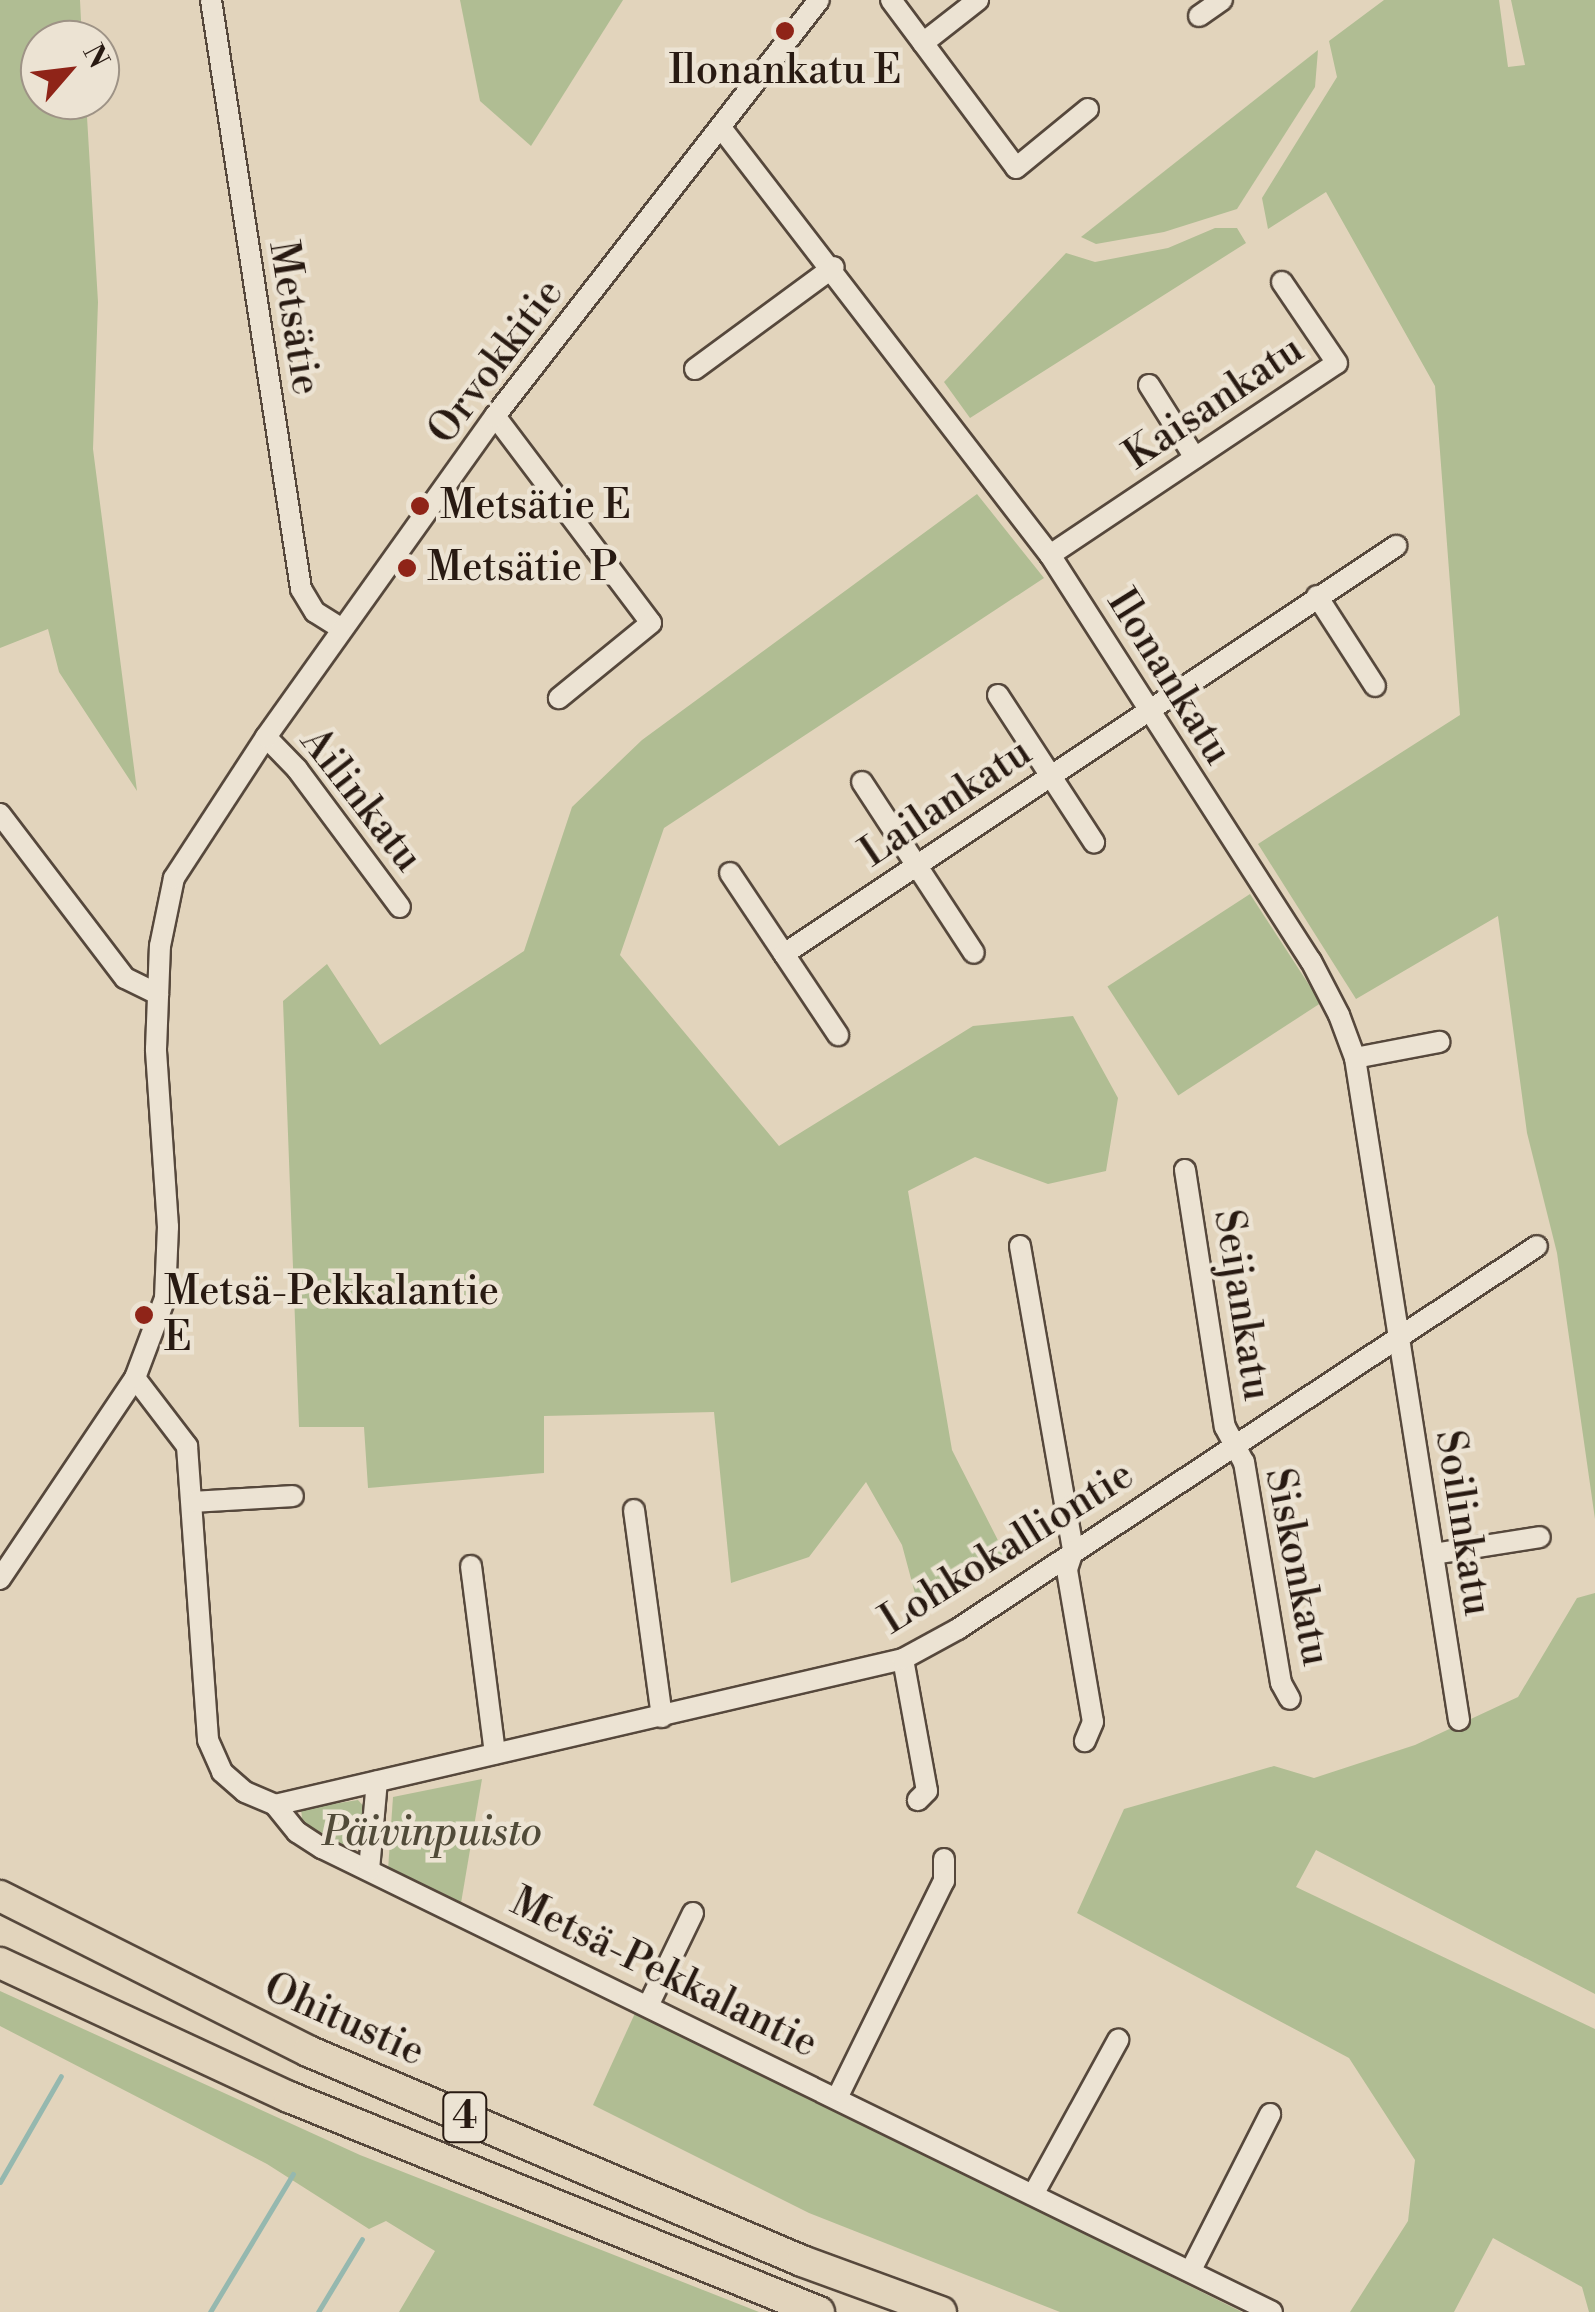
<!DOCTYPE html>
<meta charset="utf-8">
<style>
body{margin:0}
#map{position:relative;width:1595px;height:2312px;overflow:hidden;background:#e2d4bc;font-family:"Libre Bodoni",serif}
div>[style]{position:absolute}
.green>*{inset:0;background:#b0bd93;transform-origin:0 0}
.stream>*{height:5px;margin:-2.5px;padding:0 2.5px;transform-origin:2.5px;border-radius:2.5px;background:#95b8af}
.roads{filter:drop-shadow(2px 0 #56483c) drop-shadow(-2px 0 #56483c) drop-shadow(0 2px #56483c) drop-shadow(0 -2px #56483c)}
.minor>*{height:20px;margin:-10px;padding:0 10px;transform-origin:10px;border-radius:10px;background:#ece3d3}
.highway>*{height:30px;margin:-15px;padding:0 15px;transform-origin:15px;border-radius:15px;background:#e2d4bc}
.dots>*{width:28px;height:28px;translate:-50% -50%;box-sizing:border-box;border:5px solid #ece3d3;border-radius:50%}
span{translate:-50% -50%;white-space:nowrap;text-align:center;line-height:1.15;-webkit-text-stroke:9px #ece3d3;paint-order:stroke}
.shield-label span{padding:2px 8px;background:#ece3d3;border:2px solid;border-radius:8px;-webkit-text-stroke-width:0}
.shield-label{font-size:38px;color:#281a12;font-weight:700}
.poi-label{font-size:40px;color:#281a12}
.left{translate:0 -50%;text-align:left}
.street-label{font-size:40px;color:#281a12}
.park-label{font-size:40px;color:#514b39;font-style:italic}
.north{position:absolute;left:20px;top:20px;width:100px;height:100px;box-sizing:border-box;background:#ece3d3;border:2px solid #9e9386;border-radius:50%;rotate:62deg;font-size:28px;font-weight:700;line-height:40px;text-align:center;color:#281a12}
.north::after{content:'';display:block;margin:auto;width:35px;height:45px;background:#8f2418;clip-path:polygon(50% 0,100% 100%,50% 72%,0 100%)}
</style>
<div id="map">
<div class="green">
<i style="clip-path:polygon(0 0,80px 0,82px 40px,40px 40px,40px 100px,86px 100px,98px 302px,93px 449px,137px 791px,59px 672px,48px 629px,0 648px)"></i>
<i style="clip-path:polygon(460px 0,623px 0,531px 146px,480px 101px)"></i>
<i style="clip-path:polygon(1384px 0,1499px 0,1508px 67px,1525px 65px,1511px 0,1595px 0,1595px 1519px,1557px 1253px,1527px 1133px,1498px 916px,1356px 999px,1258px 844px,1460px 715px,1435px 386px,1326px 192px,1268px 229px,1262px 198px,1337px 77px,1329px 41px)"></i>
<i style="clip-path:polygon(1318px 50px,1315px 87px,1237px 209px,1164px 232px,1096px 244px,1081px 237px)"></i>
<i style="clip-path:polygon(1215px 228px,1237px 228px,1246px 243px,970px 418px,944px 382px,1066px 253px,1095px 262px,1168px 248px)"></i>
<i style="clip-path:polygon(977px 494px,1044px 578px,664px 828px,620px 955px,779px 1146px,973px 1026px,1073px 1016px,1118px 1098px,1106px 1171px,1048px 1184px,975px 1157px,908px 1191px,952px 1450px,1008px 1560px,921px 1616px,902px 1545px,866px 1482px,809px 1557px,731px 1583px,714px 1412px,544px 1416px,544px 1473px,368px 1488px,364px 1427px,299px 1427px,283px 1001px,327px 964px,380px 1045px,524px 951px,572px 807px,642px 740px)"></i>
<i style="left:1250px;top:894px;width:130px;height:170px;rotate:57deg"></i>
<i style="clip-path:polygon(1595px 1593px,1595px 1994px,1316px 1850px,1296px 1887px,1595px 2029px,1595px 2312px,1589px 2312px,1582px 2287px,1493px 2238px,1454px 2312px,1350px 2312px,1408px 2221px,1415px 2160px,1349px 2058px,1077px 1913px,1124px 1809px,1274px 1766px,1314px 1778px,1415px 1745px,1518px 1697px,1577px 1598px)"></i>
<i style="clip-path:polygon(482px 1779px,461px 1903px,388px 1870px,393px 1797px)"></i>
<i style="clip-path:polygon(358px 1800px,367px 1810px,363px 1844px,355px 1851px,303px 1827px,301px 1809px)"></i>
<i style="clip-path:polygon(0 1991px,360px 2155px,759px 2312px,399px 2312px,435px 2251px,386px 2221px,369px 2229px,267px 2164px,0 2026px)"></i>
<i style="clip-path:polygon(636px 2011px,1242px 2312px,1060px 2312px,809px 2213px,593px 2105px)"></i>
</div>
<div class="stream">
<i style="left:0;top:2182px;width:122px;rotate:-60.1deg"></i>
<i style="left:210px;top:2312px;width:161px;rotate:-59deg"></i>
<i style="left:318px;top:2312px;width:85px;rotate:-58.9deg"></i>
</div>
<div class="roads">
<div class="minor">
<i style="left:211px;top:0;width:596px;rotate:81.31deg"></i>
<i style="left:301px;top:589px;width:27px;rotate:59deg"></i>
<i style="left:315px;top:612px;width:32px;rotate:32deg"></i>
<i style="left:891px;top:0;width:209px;rotate:53.3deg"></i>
<i style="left:1016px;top:168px;width:93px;rotate:-39.3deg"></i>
<i style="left:1199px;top:16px;width:28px;rotate:-35deg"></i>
<i style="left:923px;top:43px;width:70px;rotate:-38deg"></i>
<i style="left:722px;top:129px;width:538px;rotate:52.41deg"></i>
<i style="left:1050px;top:555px;width:483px;rotate:57.3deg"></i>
<i style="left:1311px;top:961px;width:61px;rotate:62.6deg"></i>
<i style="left:1339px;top:1015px;width:46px;rotate:69.6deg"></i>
<i style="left:1355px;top:1058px;width:670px;rotate:81.07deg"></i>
<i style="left:695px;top:369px;width:172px;rotate:-36.3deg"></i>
<i style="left:1149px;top:385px;width:86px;rotate:57.8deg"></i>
<i style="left:495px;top:416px;width:259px;rotate:53deg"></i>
<i style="left:651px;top:623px;width:119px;rotate:140.8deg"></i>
<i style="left:1050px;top:555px;width:345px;rotate:-33.8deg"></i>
<i style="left:1337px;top:363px;width:98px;rotate:-124.2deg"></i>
<i style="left:1317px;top:596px;width:107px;rotate:57.2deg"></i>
<i style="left:998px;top:695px;width:176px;rotate:56.9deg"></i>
<i style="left:266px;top:737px;width:45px;rotate:45.9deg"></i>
<i style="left:297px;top:769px;width:172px;rotate:53.3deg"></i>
<i style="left:862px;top:782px;width:204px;rotate:56.8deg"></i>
<i style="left:0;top:814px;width:206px;rotate:52.7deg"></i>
<i style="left:125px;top:978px;width:37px;rotate:26deg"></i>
<i style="left:730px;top:873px;width:195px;rotate:56.3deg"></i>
<i style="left:784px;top:954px;width:736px;rotate:-33.69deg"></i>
<i style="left:1355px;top:1058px;width:86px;rotate:-10.8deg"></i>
<i style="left:1185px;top:1170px;width:260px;rotate:81.2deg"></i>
<i style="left:1225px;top:1427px;width:40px;rotate:62deg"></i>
<i style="left:1244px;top:1462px;width:224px;rotate:80.5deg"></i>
<i style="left:1281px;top:1683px;width:18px;rotate:61deg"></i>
<i style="left:1020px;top:1246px;width:310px;rotate:80.1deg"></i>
<i style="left:1073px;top:1551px;width:20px;rotate:108deg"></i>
<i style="left:1067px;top:1570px;width:154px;rotate:80.3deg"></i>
<i style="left:1093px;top:1722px;width:21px;rotate:113deg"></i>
<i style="left:135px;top:1378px;width:86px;rotate:52.6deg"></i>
<i style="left:187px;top:1446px;width:295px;rotate:85.9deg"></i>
<i style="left:208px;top:1740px;width:35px;rotate:66deg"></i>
<i style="left:222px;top:1772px;width:30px;rotate:41deg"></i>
<i style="left:245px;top:1792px;width:33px;rotate:23deg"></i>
<i style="left:275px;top:1805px;width:35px;rotate:51deg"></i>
<i style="left:297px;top:1832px;width:30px;rotate:33deg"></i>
<i style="left:322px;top:1848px;width:1057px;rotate:26.03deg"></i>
<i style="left:193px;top:1502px;width:100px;rotate:-3.4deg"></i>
<i style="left:634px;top:1510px;width:209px;rotate:82.3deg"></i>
<i style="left:1433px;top:1554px;width:108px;rotate:-9deg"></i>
<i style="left:471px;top:1566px;width:189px;rotate:82.7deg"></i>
<i style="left:0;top:1579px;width:242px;rotate:-56.1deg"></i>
<i style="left:135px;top:1378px;width:85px;rotate:-69.4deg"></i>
<i style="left:165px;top:1298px;width:71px;rotate:-87.6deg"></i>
<i style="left:168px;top:1227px;width:178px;rotate:-93.9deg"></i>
<i style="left:156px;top:1049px;width:103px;rotate:-87.8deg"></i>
<i style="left:160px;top:946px;width:69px;rotate:-78.4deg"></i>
<i style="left:174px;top:878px;width:168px;rotate:-56.9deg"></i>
<i style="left:266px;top:737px;width:394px;rotate:-54.5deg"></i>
<i style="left:495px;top:416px;width:527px;rotate:-52.09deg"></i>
<i style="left:903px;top:1659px;width:134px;rotate:79.7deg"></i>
<i style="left:927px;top:1791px;width:13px;rotate:135deg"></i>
<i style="left:275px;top:1805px;width:645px;rotate:-13.09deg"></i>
<i style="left:903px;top:1659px;width:63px;rotate:-28.6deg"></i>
<i style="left:958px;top:1629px;width:694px;rotate:-33.48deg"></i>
<i style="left:369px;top:1870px;width:89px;rotate:-84.9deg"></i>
<i style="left:649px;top:2004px;width:101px;rotate:-64.2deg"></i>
<i style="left:838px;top:2096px;width:240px;rotate:-63.8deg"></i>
<i style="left:944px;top:1881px;width:22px;rotate:-90deg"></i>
<i style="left:1034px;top:2193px;width:175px;rotate:-61.2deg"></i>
<i style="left:1191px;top:2270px;width:175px;rotate:-63.1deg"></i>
</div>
<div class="highway">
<i style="left:0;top:1896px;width:345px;rotate:26.7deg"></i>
<i style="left:308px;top:2051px;width:537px;rotate:23.03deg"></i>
<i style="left:802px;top:2261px;width:148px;rotate:20.1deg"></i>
<i style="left:0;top:1963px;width:319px;rotate:24.9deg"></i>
<i style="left:289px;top:2097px;width:572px;rotate:22.08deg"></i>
</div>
</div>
<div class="dots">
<i style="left:785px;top:31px;background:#8f2418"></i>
<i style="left:420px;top:506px;background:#8f2418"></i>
<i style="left:407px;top:568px;background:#8f2418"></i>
<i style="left:144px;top:1315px;background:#8f2418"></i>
</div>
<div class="shield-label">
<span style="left:465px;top:2117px">4</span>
</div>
<div class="poi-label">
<span style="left:785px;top:71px">Ilonankatu E</span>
<span class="left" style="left:440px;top:506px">Metsätie E</span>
<span class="left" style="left:427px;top:568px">Metsätie P</span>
<span class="left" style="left:164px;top:1315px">Metsä-Pekkalantie<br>E</span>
</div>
<div class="street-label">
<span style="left:294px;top:318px;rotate:81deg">Metsätie</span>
<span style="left:496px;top:362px;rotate:-53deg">Orvokkitie</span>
<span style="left:1214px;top:403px;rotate:-34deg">Kaisankatu</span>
<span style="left:1169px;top:677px;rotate:58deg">Ilonankatu</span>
<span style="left:361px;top:800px;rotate:52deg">Ailinkatu</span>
<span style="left:946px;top:803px;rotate:-34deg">Lailankatu</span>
<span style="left:1242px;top:1305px;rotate:81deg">Seijankatu</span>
<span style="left:1463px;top:1523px;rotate:81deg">Soilinkatu</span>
<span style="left:1007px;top:1548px;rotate:-32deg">Lohkokalliontie</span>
<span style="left:1297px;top:1567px;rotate:79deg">Siskonkatu</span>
<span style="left:664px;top:1973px;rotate:26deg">Metsä-Pekkalantie</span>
<span style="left:344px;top:2020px;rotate:24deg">Ohitustie</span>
</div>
<div class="park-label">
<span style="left:432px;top:1833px">Päivinpuisto</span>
</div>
<div class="north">N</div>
</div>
